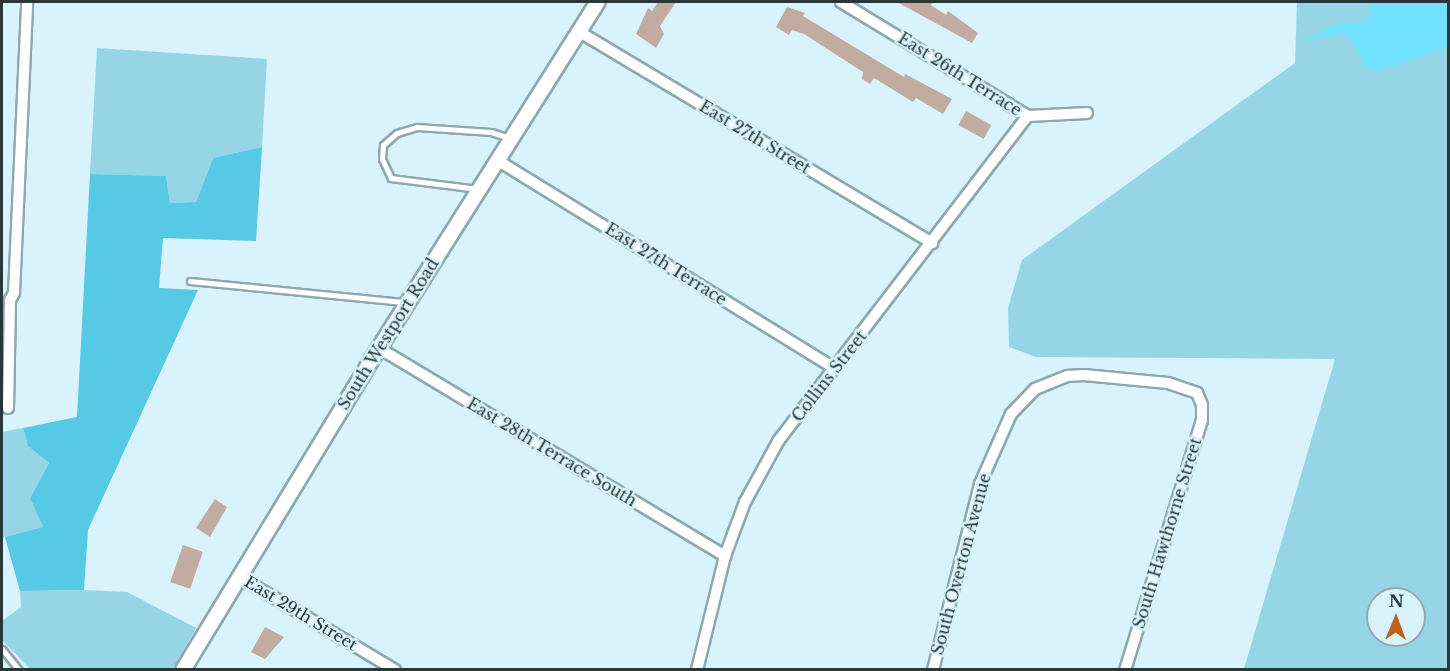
<!DOCTYPE html>
<style>
body{margin:0}
#map{position:relative;width:1450px;height:671px;overflow:hidden;background:#d8f3fb;font-family:"Libre Baskerville",serif}
div>[style]{position:absolute}
.green>*{inset:0;background:#95d5e6}
.forest>*{inset:0;background:#56c9e5}
.water>*{inset:0;background:#71e2ff}
.building>*{inset:0;background:#c2aca1;transform-origin:0 0}
.roads{filter:drop-shadow(2px 0 #8ea8af) drop-shadow(-2px 0 #8ea8af) drop-shadow(0 2px #8ea8af) drop-shadow(0 -2px #8ea8af)}
.lane>*{height:5px;margin:-2.5px;padding:0 2.5px;transform-origin:2.5px;border-radius:2.5px;background:#fff}
.street>*{height:10px;margin:-5px;padding:0 5px;transform-origin:5px;border-radius:5px;background:#fff}
.secondary>*{height:14px;margin:-7px;padding:0 7px;transform-origin:7px;border-radius:7px;background:#fff}
span{translate:-50% -50%;white-space:nowrap;text-align:center;line-height:1.15;-webkit-text-stroke:5px #d8f3fb;paint-order:stroke}
.street-label{font-size:16px;color:#2b3639}
.frame{position:absolute;inset:0;border:3px solid #2b3639;pointer-events:none}
.north{position:absolute;left:1366px;top:587px;width:60px;height:60px;box-sizing:border-box;background:#d8f3fb;border:2px solid #93a7ad;border-radius:50%;rotate:1deg;font-size:16px;font-weight:700;line-height:24px;text-align:center;color:#2b3639}
.north::after{content:'';display:block;margin:auto;width:21px;height:27px;background:#c05f1e;clip-path:polygon(50% 0,100% 100%,50% 72%,0 100%)}
</style>
<div id="map">
<div class="green">
<i style="clip-path:polygon(evenodd,1297px 2px,1448px 2px,1448px 669px,1244px 669px,1335px 359px,1036px 357px,1009px 347px,1008px 308px,1022px 260px,1295px 63px,1297px 2px,1378px 599px,1414px 599px,1414px 635px,1378px 635px,1378px 599px)"></i>
<i style="clip-path:polygon(97px 48px,267px 59px,262px 147px,213px 158px,196px 202px,170px 203px,166px 176px,90px 174px)"></i>
<i style="clip-path:polygon(23px 428px,28px 446px,49px 463px,30px 498px,43px 527px,2px 538px,2px 432px)"></i>
<i style="clip-path:polygon(84px 590px,127px 592px,196px 628px,173px 669px,31px 670px,2px 640px,2px 621px,21px 607px,20px 591px)"></i>
</div>
<div class="forest">
<i style="clip-path:polygon(262px 147px,256px 241px,163px 238px,159px 288px,198px 290px,88px 530px,84px 590px,20px 591px,5px 537px,43px 527px,30px 498px,49px 463px,28px 446px,23px 428px,77px 417px,90px 174px,166px 176px,170px 203px,196px 202px,213px 158px)"></i>
</div>
<div class="water">
<i style="clip-path:polygon(1370px 2px,1448px 2px,1448px 47px,1379px 71px,1366px 68px,1355px 45px,1344px 33px,1301px 41px,1334px 25px,1369px 21px)"></i>
</div>
<div class="building">
<i style="clip-path:polygon(658px 2px,676px 2px,660px 26px,664px 34px,656px 48px,636px 34px,648px 8px,652px 11px)"></i>
<i style="clip-path:polygon(897px 2px,933px 2px,931px 5px,946px 15px,948px 11px,978px 33px,972px 43px)"></i>
<i style="clip-path:polygon(787px 7px,805px 13px,803px 16px,904px 77px,905px 74px,952px 99px,943px 114px,916px 98px,913px 102px,874px 78px,870px 84px,862px 79px,863px 72px,804px 34px,792px 30px,789px 35px,776px 27px)"></i>
<i style="left:966px;top:111px;width:29px;height:16px;rotate:29deg"></i>
<i style="clip-path:polygon(215px 499px,227px 507px,210px 537px,196px 528px)"></i>
<i style="left:183px;top:545px;width:21px;height:39px;rotate:19deg"></i>
<i style="clip-path:polygon(265px 627px,284px 637px,265px 659px,251px 652px)"></i>
</div>
<div class="roads">
<div class="lane">
<i style="left:478px;top:189px;width:88px;rotate:-172.8deg"></i>
<i style="left:391px;top:178px;width:21px;rotate:-115deg"></i>
<i style="left:382px;top:159px;width:14px;rotate:-86deg"></i>
<i style="left:383px;top:145px;width:18px;rotate:-41deg"></i>
<i style="left:397px;top:133px;width:21px;rotate:-17deg"></i>
<i style="left:417px;top:127px;width:74px;rotate:3.9deg"></i>
<i style="left:491px;top:132px;width:20px;rotate:18deg"></i>
<i style="left:190px;top:281px;width:217px;rotate:5.6deg"></i>
<i style="left:2px;top:649px;width:27px;rotate:51deg"></i>
</div>
<div class="street">
<i style="left:841px;top:2px;width:219px;rotate:31.4deg"></i>
<i style="left:1028px;top:116px;width:59px;rotate:-2.9deg"></i>
<i style="left:578px;top:31px;width:413px;rotate:30.9deg"></i>
<i style="left:497px;top:160px;width:397px;rotate:31.7deg"></i>
<i style="left:379px;top:348px;width:404px;rotate:31deg"></i>
<i style="left:8px;top:408px;width:108px;rotate:-88.9deg"></i>
<i style="left:10px;top:300px;width:8px;rotate:-60deg"></i>
<i style="left:14px;top:293px;width:291px;rotate:-87.4deg"></i>
<i style="left:238px;top:576px;width:183px;rotate:30.9deg"></i>
<i style="left:697px;top:670px;width:117px;rotate:-76.2deg"></i>
<i style="left:725px;top:556px;width:58px;rotate:-69.7deg"></i>
<i style="left:745px;top:502px;width:71px;rotate:-61.3deg"></i>
<i style="left:779px;top:440px;width:409px;rotate:-52.5deg"></i>
<i style="left:933px;top:670px;width:192px;rotate:-75.8deg"></i>
<i style="left:980px;top:484px;width:77px;rotate:-66.1deg"></i>
<i style="left:1011px;top:414px;width:35px;rotate:-46deg"></i>
<i style="left:1035px;top:389px;width:35px;rotate:-22deg"></i>
<i style="left:1067px;top:376px;width:17px;rotate:-3deg"></i>
<i style="left:1084px;top:375px;width:84px;rotate:5.4deg"></i>
<i style="left:1168px;top:383px;width:31px;rotate:19deg"></i>
<i style="left:1197px;top:393px;width:13px;rotate:67deg"></i>
<i style="left:1202px;top:405px;width:15px;rotate:90deg"></i>
<i style="left:1202px;top:420px;width:262px;rotate:107.1deg"></i>
</div>
<div class="secondary">
<i style="left:183px;top:670px;width:377px;rotate:-58.7deg"></i>
<i style="left:379px;top:348px;width:409px;rotate:-57.7deg"></i>
</div>
</div>
<div class="street-label">
<span style="left:960px;top:74px;rotate:32deg">East 26th Terrace</span>
<span style="left:755px;top:137px;rotate:31deg">East 27th Street</span>
<span style="left:666px;top:264px;rotate:32deg">East 27th Terrace</span>
<span style="left:388px;top:334px;rotate:-58deg">South Westport Road</span>
<span style="left:829px;top:376px;rotate:-52deg">Collins Street</span>
<span style="left:552px;top:452px;rotate:31deg">East 28th Terrace South</span>
<span style="left:1167px;top:533px;rotate:-73deg">South Hawthorne Street</span>
<span style="left:961px;top:564px;rotate:-75deg">South Overton Avenue</span>
<span style="left:301px;top:613px;rotate:31deg">East 29th Street</span>
</div>
<div class="frame"></div>
<div class="north">N</div>
</div>
